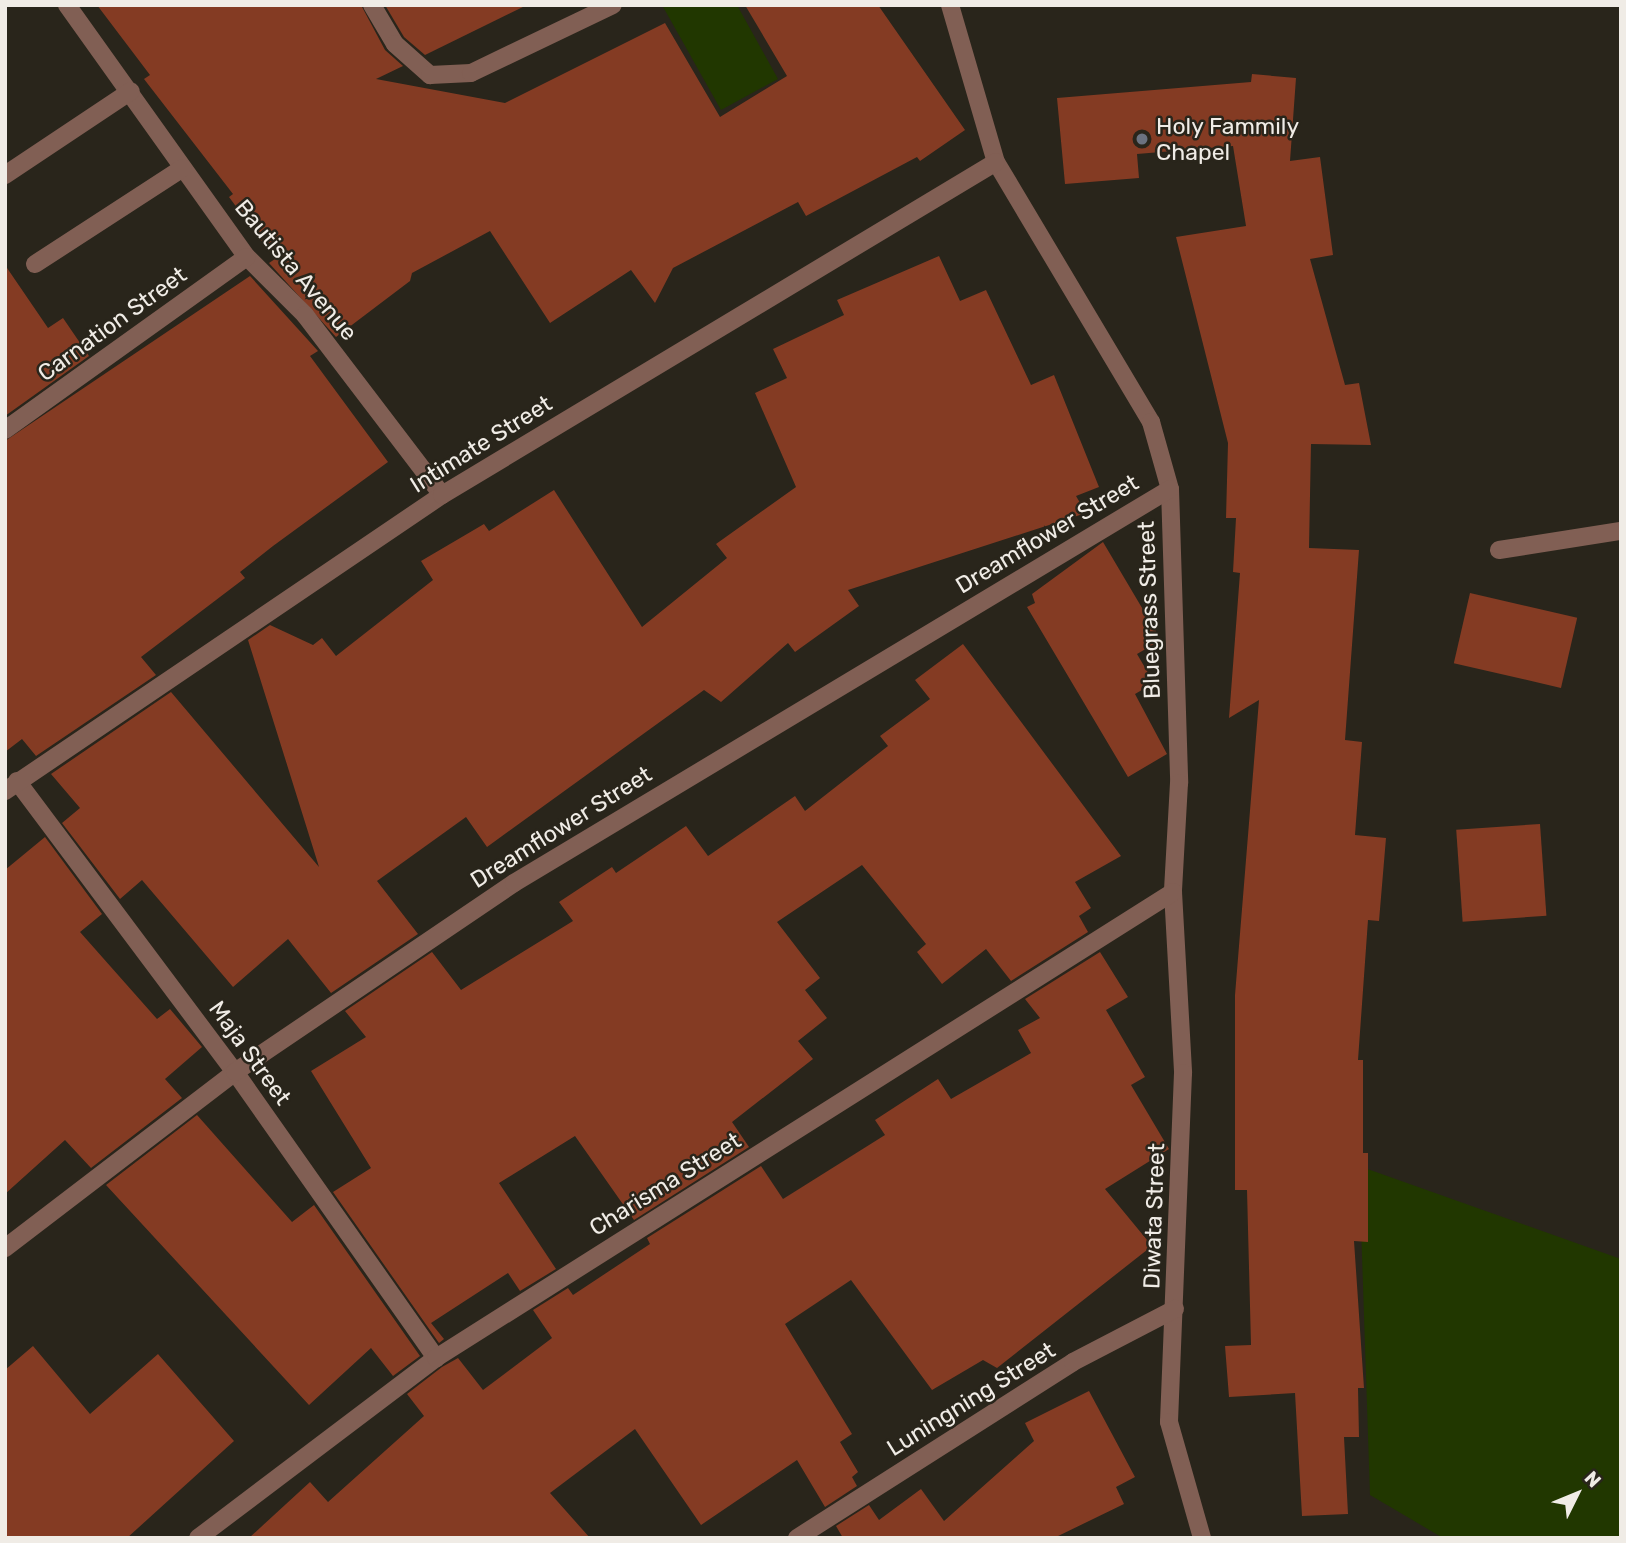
<!DOCTYPE html>
<style>
body{margin:0}
#map{position:relative;width:1626px;height:1543px;overflow:hidden;background:#29251b;font-family:Rubik,sans-serif}
div>[style]{position:absolute}
.green>*{inset:0;background:#213700}
.building>*{inset:0;background:#843b23;transform-origin:0 0}
.minor>*{height:18px;margin:-9px;padding:0 9px;transform-origin:9px;border-radius:9px;background:#815f54}
.dots>*{width:19px;height:19px;translate:-50% -50%;box-sizing:border-box;border:4px solid #29251b;border-radius:50%}
span{translate:-50% -50%;white-space:nowrap;text-align:center;line-height:1.15;-webkit-text-stroke:5px #29251b;paint-order:stroke}
.poi-label{font-size:23px;color:#f0ece6}
.left{translate:0 -50%;text-align:left}
.street-label{font-size:23px;color:#f0ece6}
.frame{position:absolute;inset:0;border:7px solid #f0ece6;pointer-events:none}
.north{position:absolute;left:1542px;top:1459px;width:70px;height:70px;-webkit-text-stroke:5px #29251b;paint-order:stroke;rotate:47deg;font-size:19px;font-weight:700;line-height:28px;text-align:center;color:#f0ece6}
.north::after{content:'';display:block;margin:auto;width:24px;height:32px;background:#f0ece6;clip-path:polygon(50% 0,100% 100%,50% 72%,0 100%)}
</style>
<div id="map">
<div class="green">
<i style="clip-path:polygon(662px 5px,737px 5px,778px 79px,721px 110px)"></i>
<i style="clip-path:polygon(1359px 1166px,1621px 1259px,1621px 1538px,1443px 1538px,1370px 1495px)"></i>
</div>
<div class="building">
<i style="clip-path:polygon(97px 5px,361px 5px,385px 50px,403px 66px,376px 79px,505px 103px,665px 23px,720px 117px,787px 76px,745px 5px,878px 5px,965px 130px,920px 161px,917px 157px,806px 216px,798px 202px,673px 268px,655px 303px,631px 270px,550px 323px,490px 231px,412px 273px,410px 281px,336px 337px,269px 263px,275px 259px,229px 197px,233px 194px,144px 79px,150px 75px)"></i>
<i style="clip-path:polygon(385px 5px,527px 5px,425px 55px,404px 37px)"></i>
<i style="clip-path:polygon(1252px 74px,1296px 78px,1290px 161px,1320px 157px,1333px 255px,1310px 259px,1345px 385px,1359px 383px,1371px 445px,1311px 444px,1309px 548px,1359px 550px,1345px 740px,1362px 742px,1355px 835px,1386px 838px,1379px 921px,1368px 920px,1358px 1060px,1363px 1060px,1363px 1153px,1368px 1153px,1368px 1242px,1354px 1241px,1364px 1388px,1358px 1388px,1359px 1437px,1344px 1437px,1348px 1514px,1302px 1516px,1295px 1393px,1229px 1397px,1225px 1346px,1251px 1345px,1247px 1190px,1235px 1190px,1235px 995px,1259px 700px,1229px 718px,1240px 573px,1233px 572px,1236px 518px,1226px 518px,1228px 443px,1176px 237px,1246px 226px,1233px 146px,1137px 154px,1139px 178px,1065px 184px,1057px 98px,1251px 82px)"></i>
<i style="clip-path:polygon(939px 256px,960px 301px,986px 290px,1031px 385px,1054px 375px,1099px 487px,1076px 496px,1086px 513px,848px 590px,859px 606px,795px 652px,788px 643px,721px 702px,704px 690px,487px 847px,466px 817px,377px 881px,418px 934px,331px 993px,288px 939px,233px 987px,142px 880px,120px 899px,62px 823px,80px 808px,51px 774px,171px 692px,319px 867px,248px 640px,270px 625px,313px 645px,322px 638px,336px 656px,433px 580px,421px 561px,484px 524px,489px 531px,554px 490px,642px 627px,727px 558px,716px 544px,796px 487px,755px 393px,787px 378px,773px 349px,844px 315px,837px 300px)"></i>
<i style="clip-path:polygon(5px 265px,48px 328px,63px 318px,89px 356px,5px 416px)"></i>
<i style="clip-path:polygon(250px 276px,318px 351px,310px 356px,388px 462px,273px 546px,240px 572px,245px 578px,141px 657px,156px 675px,36px 756px,22px 739px,5px 752px,5px 441px)"></i>
<i style="clip-path:polygon(1103px 542px,1161px 640px,1137px 654px,1154px 683px,1135px 694px,1167px 754px,1128px 777px,1027px 607px,1035px 603px,1032px 594px)"></i>
<i style="left:1470px;top:593px;width:110px;height:72px;rotate:13deg"></i>
<i style="clip-path:polygon(963px 644px,1121px 856px,1075px 882px,1091px 908px,1079px 916px,1088px 932px,1011px 981px,986px 949px,942px 984px,917px 952px,926px 944px,862px 865px,777px 922px,820px 978px,805px 990px,827px 1018px,798px 1041px,813px 1059px,732px 1122px,749px 1147px,634px 1220px,575px 1136px,499px 1183px,556px 1269px,520px 1291px,508px 1273px,431px 1323px,444px 1339px,439px 1343px,333px 1192px,371px 1168px,311px 1071px,366px 1037px,345px 1011px,432px 952px,461px 990px,573px 921px,559px 902px,612px 867px,616px 873px,686px 826px,708px 856px,795px 796px,805px 811px,888px 746px,880px 736px,930px 699px,915px 680px)"></i>
<i style="left:1540px;top:824px;width:92px;height:84px;rotate:86deg"></i>
<i style="clip-path:polygon(45px 837px,102px 914px,80px 932px,157px 1019px,170px 1009px,202px 1047px,165px 1079px,182px 1098px,91px 1168px,65px 1140px,5px 1194px,5px 870px)"></i>
<i style="clip-path:polygon(1100px 952px,1128px 997px,1106px 1010px,1145px 1077px,1131px 1085px,1169px 1149px,1105px 1189px,1152px 1246px,997px 1368px,983px 1360px,932px 1390px,851px 1280px,785px 1324px,852px 1434px,840px 1442px,858px 1472px,852px 1477px,857px 1486px,825px 1507px,797px 1460px,701px 1525px,635px 1429px,550px 1493px,590px 1538px,249px 1538px,310px 1482px,328px 1502px,424px 1416px,407px 1394px,442px 1367px,458px 1358px,483px 1390px,552px 1338px,533px 1310px,568px 1288px,573px 1295px,650px 1244px,647px 1238px,761px 1166px,783px 1199px,885px 1135px,875px 1120px,938px 1079px,951px 1099px,1031px 1053px,1018px 1030px,1040px 1018px,1025px 999px)"></i>
<i style="clip-path:polygon(197px 1115px,292px 1222px,314px 1205px,420px 1356px,393px 1376px,371px 1348px,309px 1405px,106px 1185px)"></i>
<i style="clip-path:polygon(33px 1346px,90px 1414px,158px 1354px,234px 1441px,127px 1538px,5px 1538px,5px 1370px)"></i>
<i style="clip-path:polygon(1089px 1391px,1135px 1477px,1116px 1487px,1124px 1504px,1054px 1538px,843px 1538px,836px 1526px,869px 1505px,879px 1520px,921px 1489px,944px 1521px,1034px 1441px,1025px 1423px)"></i>
</div>
<div class="minor">
<i style="left:67px;top:5px;width:310px;rotate:54.5deg"></i>
<i style="left:247px;top:257px;width:82px;rotate:45deg"></i>
<i style="left:305px;top:315px;width:226px;rotate:52.7deg"></i>
<i style="left:372px;top:5px;width:45px;rotate:59.5deg"></i>
<i style="left:395px;top:44px;width:47px;rotate:41.5deg"></i>
<i style="left:430px;top:75px;width:41px;rotate:-2.8deg"></i>
<i style="left:471px;top:73px;width:157px;rotate:-25.6deg"></i>
<i style="left:950px;top:5px;width:164px;rotate:73.7deg"></i>
<i style="left:996px;top:162px;width:303px;rotate:59.2deg"></i>
<i style="left:1151px;top:422px;width:70px;rotate:74.2deg"></i>
<i style="left:1170px;top:489px;width:294px;rotate:88.2deg"></i>
<i style="left:1179px;top:783px;width:109px;rotate:93.2deg"></i>
<i style="left:1173px;top:892px;width:181px;rotate:86.8deg"></i>
<i style="left:1183px;top:1073px;width:349px;rotate:92.3deg"></i>
<i style="left:1169px;top:1422px;width:121px;rotate:74.1deg"></i>
<i style="left:5px;top:175px;width:151px;rotate:-33.7deg"></i>
<i style="left:35px;top:264px;width:176px;rotate:-33deg"></i>
<i style="left:5px;top:430px;width:297px;rotate:-35.6deg"></i>
<i style="left:1499px;top:550px;width:123px;rotate:-8.9deg"></i>
<i style="left:17px;top:781px;width:364px;rotate:53.2deg"></i>
<i style="left:235px;top:1072px;width:350px;rotate:54.9deg"></i>
<i style="left:5px;top:791px;width:528px;rotate:-34.11deg"></i>
<i style="left:442px;top:495px;width:646px;rotate:-31.01deg"></i>
<i style="left:5px;top:1248px;width:290px;rotate:-37.4deg"></i>
<i style="left:235px;top:1072px;width:337px;rotate:-34.1deg"></i>
<i style="left:514px;top:883px;width:765px;rotate:-30.99deg"></i>
<i style="left:198px;top:1538px;width:298px;rotate:-37.1deg"></i>
<i style="left:436px;top:1358px;width:872px;rotate:-32.3deg"></i>
<i style="left:797px;top:1538px;width:327px;rotate:-32.5deg"></i>
<i style="left:1073px;top:1362px;width:115px;rotate:-27.5deg"></i>
</div>
<div class="dots">
<i style="left:1142px;top:139px;background:#6b7280"></i>
</div>
<div class="poi-label">
<span class="left" style="left:1156px;top:139px">Holy Fammily<br>Chapel</span>
</div>
<div class="street-label">
<span style="left:296px;top:270px;rotate:50deg">Bautista Avenue</span>
<span style="left:112px;top:324px;rotate:-36deg">Carnation Street</span>
<span style="left:481px;top:444px;rotate:-32deg">Intimate Street</span>
<span style="left:1047px;top:534px;rotate:-31deg">Dreamflower Street</span>
<span style="left:1149px;top:610px;rotate:-92deg">Bluegrass Street</span>
<span style="left:561px;top:827px;rotate:-32deg">Dreamflower Street</span>
<span style="left:250px;top:1053px;rotate:54deg">Maja Street</span>
<span style="left:665px;top:1184px;rotate:-32deg">Charisma Street</span>
<span style="left:1154px;top:1216px;rotate:-88deg">Diwata Street</span>
<span style="left:971px;top:1399px;rotate:-32deg">Luningning Street</span>
</div>
<div class="frame"></div>
<div class="north">N</div>
</div>
